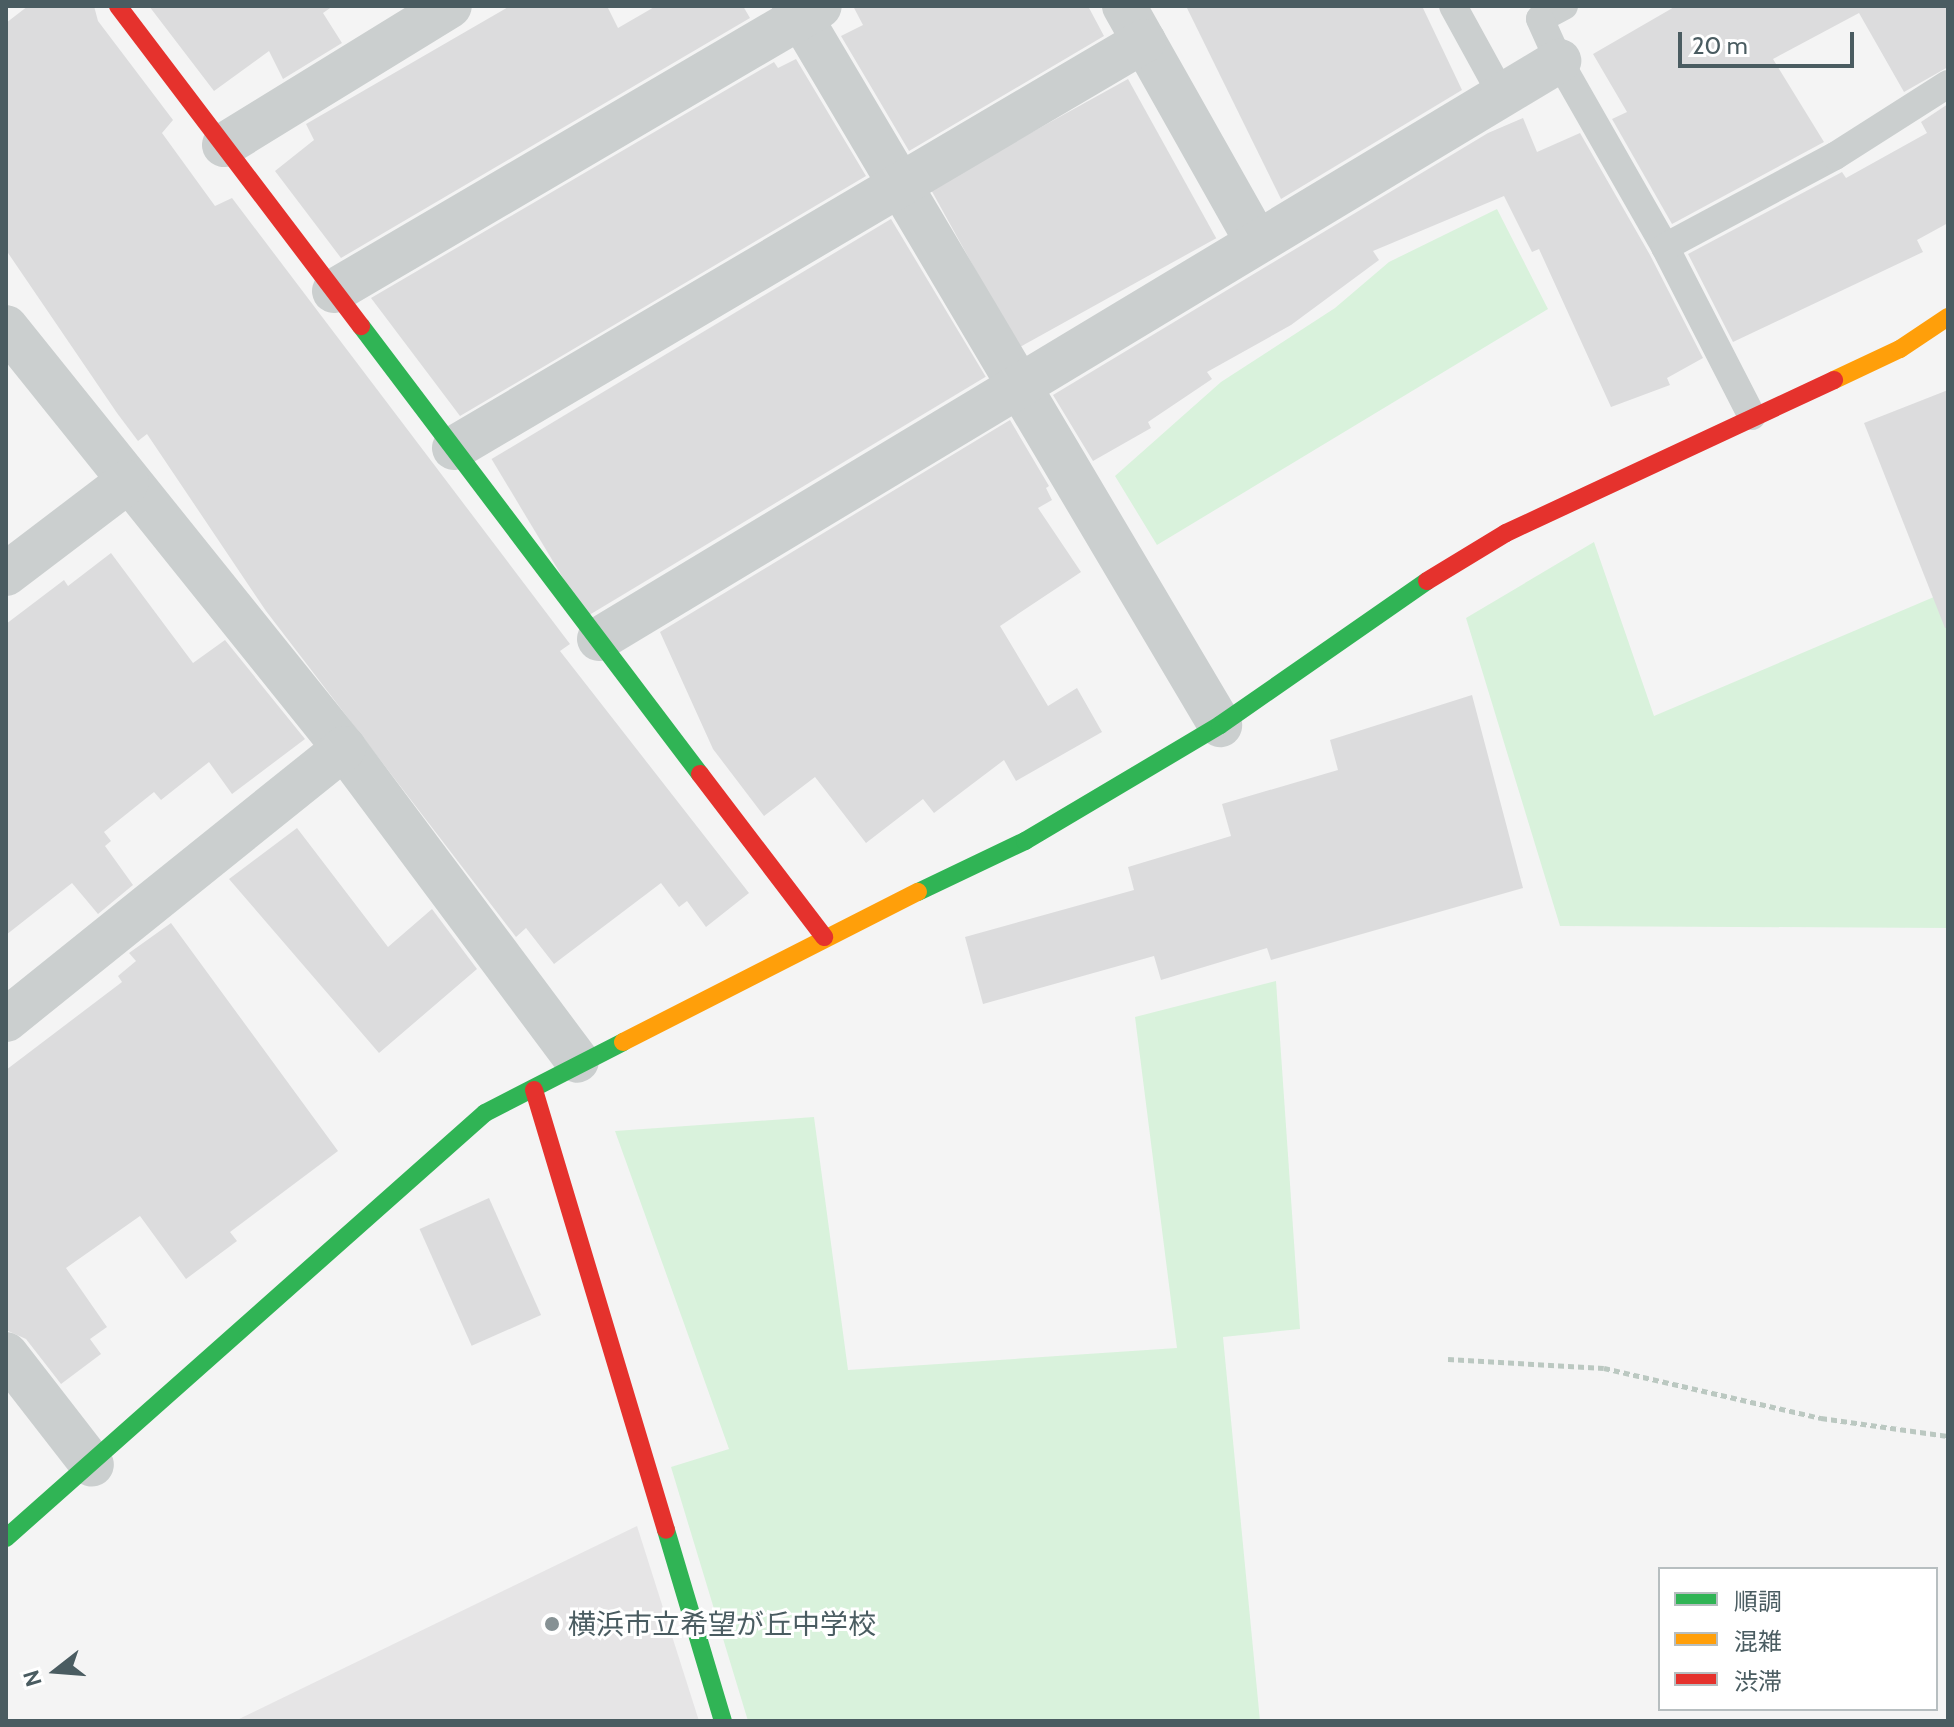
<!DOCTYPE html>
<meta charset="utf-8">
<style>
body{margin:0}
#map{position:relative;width:1954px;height:1727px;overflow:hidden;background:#f4f4f4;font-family:Cabin,"Noto Sans JP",sans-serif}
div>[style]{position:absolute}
.education>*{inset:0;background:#e6e5e6}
.green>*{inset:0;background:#d9f2dc}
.building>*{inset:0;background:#dcdcdd;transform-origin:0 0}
.path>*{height:5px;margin-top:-2.5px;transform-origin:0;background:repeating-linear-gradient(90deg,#bbc8c1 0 6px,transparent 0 10px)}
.lane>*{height:28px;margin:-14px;padding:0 14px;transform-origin:14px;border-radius:14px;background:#cbcfcf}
.street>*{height:44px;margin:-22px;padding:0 22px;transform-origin:22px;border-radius:22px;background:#cbcfcf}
.fast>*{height:18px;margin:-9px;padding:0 9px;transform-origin:9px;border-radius:9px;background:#30b455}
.slow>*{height:18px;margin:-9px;padding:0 9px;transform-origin:9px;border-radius:9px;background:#ff9f0a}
.jam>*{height:18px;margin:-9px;padding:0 9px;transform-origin:9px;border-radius:9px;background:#e5322d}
.dots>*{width:22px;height:22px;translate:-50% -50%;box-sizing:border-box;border:4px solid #fff;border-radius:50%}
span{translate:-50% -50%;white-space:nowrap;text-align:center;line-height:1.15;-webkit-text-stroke:6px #fff;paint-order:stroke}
.poi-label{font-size:28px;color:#4a5c61}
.left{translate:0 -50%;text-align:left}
.frame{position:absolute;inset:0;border:8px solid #4a5c61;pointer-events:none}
.legend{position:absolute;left:1658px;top:1567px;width:280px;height:144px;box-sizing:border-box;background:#fff;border:2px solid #b7bec0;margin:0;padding:10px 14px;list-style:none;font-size:24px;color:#4a5c61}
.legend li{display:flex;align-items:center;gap:16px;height:40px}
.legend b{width:40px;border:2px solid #b7bec0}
.north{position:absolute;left:16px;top:1631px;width:80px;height:80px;-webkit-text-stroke:6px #fff;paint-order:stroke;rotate:253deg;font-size:22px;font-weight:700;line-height:32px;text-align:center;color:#4a5c61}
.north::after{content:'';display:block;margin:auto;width:28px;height:36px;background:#4a5c61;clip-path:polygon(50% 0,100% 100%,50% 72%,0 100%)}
.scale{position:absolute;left:1678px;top:32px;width:176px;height:36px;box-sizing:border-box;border:4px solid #4a5c61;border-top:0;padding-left:10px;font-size:24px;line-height:28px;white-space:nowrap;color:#4a5c61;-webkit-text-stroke:6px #fff;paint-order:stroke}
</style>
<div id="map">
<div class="education">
<i style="clip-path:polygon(637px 1526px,699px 1721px,235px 1721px)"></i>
</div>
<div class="green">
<i style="clip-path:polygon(1497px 209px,1548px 309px,1157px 545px,1115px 476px,1221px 382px,1335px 308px,1389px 262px)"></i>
<i style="clip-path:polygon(1594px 542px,1654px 716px,1948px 591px,1948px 928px,1560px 926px,1466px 618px)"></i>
<i style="clip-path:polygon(1276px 981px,1300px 1329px,1223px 1337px,1260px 1721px,748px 1721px,671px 1467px,729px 1449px,615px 1131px,814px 1117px,848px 1370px,1177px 1348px,1135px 1017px)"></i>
</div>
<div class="building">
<i style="clip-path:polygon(28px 6px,94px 6px,98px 21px,173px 120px,162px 133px,215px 206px,232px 198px,570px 644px,560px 651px,749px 893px,706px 927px,687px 901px,679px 907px,661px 883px,554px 964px,526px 928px,516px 937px,266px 611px,147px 434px,138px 441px,117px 413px,6px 250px,6px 23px)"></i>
<i style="clip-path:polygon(149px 6px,333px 6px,323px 13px,342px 43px,283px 79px,269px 51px,214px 91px)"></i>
<i style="clip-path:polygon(510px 6px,607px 6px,618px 28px,656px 6px,743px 6px,750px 18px,341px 258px,275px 171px,314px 140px,306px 124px)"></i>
<i style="clip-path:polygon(853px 6px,1088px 6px,1104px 36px,909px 151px,841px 36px,863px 25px)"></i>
<i style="clip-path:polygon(1186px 6px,1422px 6px,1462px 90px,1281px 199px)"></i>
<i style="clip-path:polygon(1676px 6px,1948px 6px,1948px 67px,1904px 92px,1859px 13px,1773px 59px,1824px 142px,1672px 224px,1612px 119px,1627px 112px,1593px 54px)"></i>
<i style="clip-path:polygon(796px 59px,866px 176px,460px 416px,371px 298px,774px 62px,778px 68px)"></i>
<i style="left:1128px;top:79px;width:182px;height:226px;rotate:61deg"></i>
<i style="clip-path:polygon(1948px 104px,1948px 223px,1917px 240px,1923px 252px,1733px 342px,1688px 254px,1842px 172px,1846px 178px,1927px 133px,1921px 122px)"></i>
<i style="clip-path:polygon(1523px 118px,1537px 152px,1580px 133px,1650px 255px,1703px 358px,1667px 378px,1670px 385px,1611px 407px,1539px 249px,1532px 252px,1504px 196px,1373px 251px,1379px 260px,1291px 325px,1207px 372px,1212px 379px,1148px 422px,1151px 428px,1093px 461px,1053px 395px,1488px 133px)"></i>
<i style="left:891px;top:219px;width:184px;height:466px;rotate:59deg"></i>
<i style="clip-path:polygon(1948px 390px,1948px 627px,1945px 628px,1864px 423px)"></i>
<i style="clip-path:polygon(1010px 420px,1049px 486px,1046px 488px,1052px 500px,1038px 508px,1081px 572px,1000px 626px,1048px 706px,1077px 688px,1102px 732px,1016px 781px,1004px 760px,934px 813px,923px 799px,866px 843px,815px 777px,764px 816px,713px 749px,660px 632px)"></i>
<i style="clip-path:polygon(111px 553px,193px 663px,225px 640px,305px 739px,232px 794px,209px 762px,161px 800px,154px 792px,104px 832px,111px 841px,105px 846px,133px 885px,98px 914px,72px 883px,6px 935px,6px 624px,64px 580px,68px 586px)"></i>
<i style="clip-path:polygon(1472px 695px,1523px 888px,1271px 960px,1267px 948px,1161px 980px,1154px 956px,983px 1004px,965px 937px,1134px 890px,1128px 867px,1231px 836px,1222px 804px,1338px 770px,1330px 740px)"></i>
<i style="clip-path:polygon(297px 828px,388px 947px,432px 909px,477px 969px,379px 1053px,229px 879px)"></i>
<i style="clip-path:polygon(171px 923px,338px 1151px,230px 1232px,237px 1241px,186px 1279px,140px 1216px,66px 1268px,107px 1327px,90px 1339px,101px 1354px,61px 1384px,26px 1339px,6px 1330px,6px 1070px,122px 982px,118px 976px,136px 961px,129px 953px)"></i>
<i style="left:489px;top:1198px;width:128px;height:76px;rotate:66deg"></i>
</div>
<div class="path">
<i style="left:1448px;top:1359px;width:156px;rotate:3.3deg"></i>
<i style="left:1604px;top:1368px;width:223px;rotate:13deg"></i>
<i style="left:1821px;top:1418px;width:128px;rotate:8.1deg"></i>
</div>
<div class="lane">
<i style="left:1453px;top:6px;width:102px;rotate:61.2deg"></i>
<i style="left:1564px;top:6px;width:27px;rotate:152deg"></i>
<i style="left:1540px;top:19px;width:46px;rotate:65.7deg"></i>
<i style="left:1559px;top:61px;width:214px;rotate:60.3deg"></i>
<i style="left:1665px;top:247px;width:190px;rotate:62.8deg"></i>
<i style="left:1665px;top:247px;width:193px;rotate:-28.2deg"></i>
<i style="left:1835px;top:156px;width:134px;rotate:-32.5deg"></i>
</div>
<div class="street">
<i style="left:794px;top:6px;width:836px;rotate:59.35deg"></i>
<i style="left:1124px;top:6px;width:271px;rotate:60.6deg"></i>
<i style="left:224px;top:145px;width:265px;rotate:-31.6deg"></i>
<i style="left:334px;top:291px;width:563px;rotate:-30.39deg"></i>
<i style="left:6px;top:327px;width:540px;rotate:51.24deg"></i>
<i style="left:344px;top:748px;width:390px;rotate:53.3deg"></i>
<i style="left:454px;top:448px;width:801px;rotate:-30.53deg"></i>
<i style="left:6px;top:574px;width:152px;rotate:-37.2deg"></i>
<i style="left:599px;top:639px;width:1121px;rotate:-31.05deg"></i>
<i style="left:6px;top:1020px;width:434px;rotate:-38.8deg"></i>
<i style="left:6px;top:1354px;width:140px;rotate:52.2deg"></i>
</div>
<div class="fast">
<i style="left:361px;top:326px;width:562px;rotate:52.89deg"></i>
<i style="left:918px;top:892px;width:119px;rotate:-25.5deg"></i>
<i style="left:1025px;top:841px;width:227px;rotate:-30.7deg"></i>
<i style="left:1220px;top:725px;width:252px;rotate:-34.8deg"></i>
<i style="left:666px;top:1530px;width:199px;rotate:73.4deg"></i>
<i style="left:6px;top:1538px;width:640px;rotate:-41.58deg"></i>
<i style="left:485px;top:1113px;width:155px;rotate:-27.2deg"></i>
</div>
<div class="slow">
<i style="left:1834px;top:380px;width:73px;rotate:-25.2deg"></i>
<i style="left:1900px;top:349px;width:58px;rotate:-33.7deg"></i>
<i style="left:623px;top:1042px;width:331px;rotate:-27deg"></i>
</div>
<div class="jam">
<i style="left:118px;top:6px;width:402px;rotate:52.8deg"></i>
<i style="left:1427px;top:581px;width:92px;rotate:-31.3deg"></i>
<i style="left:1506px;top:533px;width:362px;rotate:-25deg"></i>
<i style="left:700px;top:774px;width:205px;rotate:52.7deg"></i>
<i style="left:534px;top:1090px;width:459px;rotate:73.3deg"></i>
</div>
<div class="dots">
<i style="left:552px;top:1624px;background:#869194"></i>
</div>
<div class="poi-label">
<span class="left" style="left:568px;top:1624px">横浜市立希望が丘中学校</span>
</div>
<div class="frame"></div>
<ul class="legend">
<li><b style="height:10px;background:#30b455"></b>順調</li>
<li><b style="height:10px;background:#ff9f0a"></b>混雑</li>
<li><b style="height:10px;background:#e5322d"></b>渋滞</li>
</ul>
<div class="north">N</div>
<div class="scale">20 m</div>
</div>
